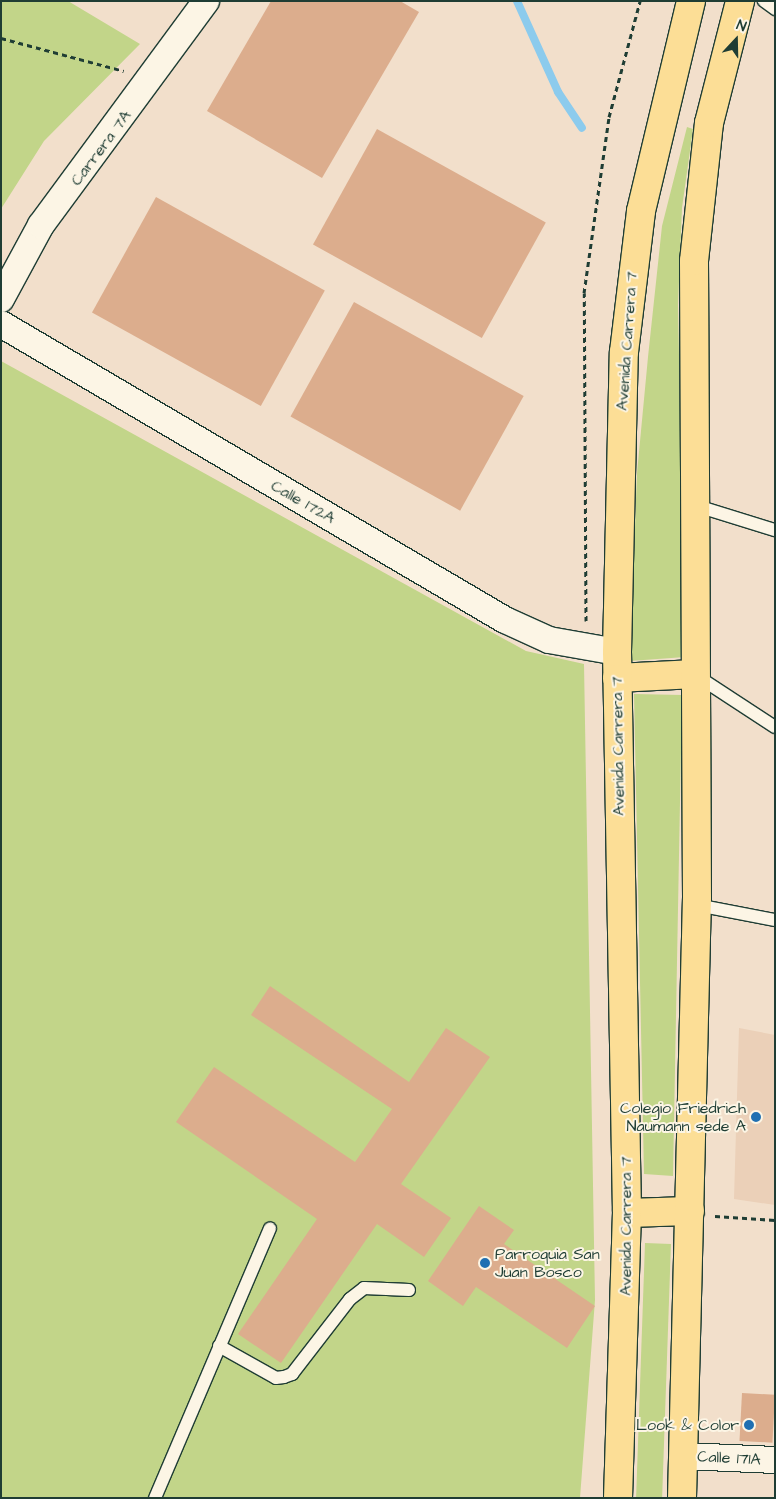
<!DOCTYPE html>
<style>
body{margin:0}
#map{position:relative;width:776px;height:1499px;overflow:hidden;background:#f2dfcb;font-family:"Architects Daughter",sans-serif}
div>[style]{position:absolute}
.built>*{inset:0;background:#ebd0b8}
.green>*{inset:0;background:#c2d589;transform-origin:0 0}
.stream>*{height:8px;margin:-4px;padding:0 4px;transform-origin:4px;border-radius:4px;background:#8ccbed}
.building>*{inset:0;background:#dcad8d;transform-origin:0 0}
.path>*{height:3px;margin-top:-1.5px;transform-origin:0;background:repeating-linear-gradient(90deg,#1f3d34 0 5px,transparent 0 9px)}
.roads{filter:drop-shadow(1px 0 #1f3d34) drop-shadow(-1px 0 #1f3d34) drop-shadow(0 1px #1f3d34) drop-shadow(0 -1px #1f3d34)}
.lane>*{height:12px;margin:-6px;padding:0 6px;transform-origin:6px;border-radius:6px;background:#fcf5e5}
.street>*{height:26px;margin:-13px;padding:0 13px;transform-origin:13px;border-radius:13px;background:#fcf5e5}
.primary>*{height:28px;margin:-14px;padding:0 14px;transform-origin:14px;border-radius:14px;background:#fcde96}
.dots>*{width:14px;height:14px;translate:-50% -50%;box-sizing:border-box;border:2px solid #fcf5e5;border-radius:50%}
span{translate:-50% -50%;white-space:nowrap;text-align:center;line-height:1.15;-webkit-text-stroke:4px #fcf5e5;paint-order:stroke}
.street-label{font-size:16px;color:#1f3d34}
.poi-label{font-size:16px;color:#1f3d34}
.right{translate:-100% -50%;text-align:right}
.left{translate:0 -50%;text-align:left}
.frame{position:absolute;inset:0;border:2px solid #1f3d34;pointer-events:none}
.north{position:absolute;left:711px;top:15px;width:50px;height:50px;-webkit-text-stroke:4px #fcf5e5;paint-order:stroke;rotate:21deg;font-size:14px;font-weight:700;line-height:20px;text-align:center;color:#1f3d34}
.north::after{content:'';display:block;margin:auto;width:18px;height:22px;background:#1f3d34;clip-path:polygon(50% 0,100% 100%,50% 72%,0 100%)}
</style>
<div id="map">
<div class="built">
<i style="clip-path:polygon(739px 1028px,775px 1035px,775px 1205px,734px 1199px)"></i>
</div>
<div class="green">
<i style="clip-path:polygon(1px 1px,68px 1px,140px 44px,44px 141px,1px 209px)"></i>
<i style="clip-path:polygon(687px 127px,693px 129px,682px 208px,678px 305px,685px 657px,630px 661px,637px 473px,648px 357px,662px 226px)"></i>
<i style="clip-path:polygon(1px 361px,526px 651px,584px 664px,595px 1300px,580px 1498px,1px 1498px)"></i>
<i style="clip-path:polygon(634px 694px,682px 695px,673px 1176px,644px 1174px)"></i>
<i style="left:645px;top:1243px;width:26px;height:255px;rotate:2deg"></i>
</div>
<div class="stream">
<i style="left:517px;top:1px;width:100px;rotate:65.7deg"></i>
<i style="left:558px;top:92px;width:43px;rotate:56.3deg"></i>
</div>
<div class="building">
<i style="clip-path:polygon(271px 1px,400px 1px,419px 12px,322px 178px,207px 111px)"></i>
<i style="left:377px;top:129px;width:193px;height:132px;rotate:29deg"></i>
<i style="left:156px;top:197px;width:193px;height:132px;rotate:29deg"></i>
<i style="left:354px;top:302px;width:194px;height:131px;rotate:29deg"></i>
<i style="clip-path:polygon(270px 986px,409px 1082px,446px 1028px,490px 1057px,401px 1184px,451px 1218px,424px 1257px,377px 1224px,281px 1363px,238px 1334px,317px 1219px,176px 1122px,214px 1067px,355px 1162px,392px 1109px,251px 1015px)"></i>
<i style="clip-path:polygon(479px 1206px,514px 1230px,504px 1244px,595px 1306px,567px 1348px,476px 1287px,463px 1306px,428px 1281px)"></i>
<i style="left:742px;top:1393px;width:33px;height:48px;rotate:3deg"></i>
</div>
<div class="path">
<i style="left:1px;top:38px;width:127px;rotate:15deg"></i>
<i style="left:586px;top:621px;width:328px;rotate:-90.3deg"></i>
<i style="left:584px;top:293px;width:178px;rotate:-81.9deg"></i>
<i style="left:609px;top:117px;width:120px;rotate:-75deg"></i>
<i style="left:715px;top:1216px;width:60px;rotate:3.8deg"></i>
</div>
<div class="roads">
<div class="lane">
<i style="left:764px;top:1px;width:14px;rotate:36deg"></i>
<i style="left:694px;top:505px;width:85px;rotate:17.2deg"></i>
<i style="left:697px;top:676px;width:93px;rotate:33.2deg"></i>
<i style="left:697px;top:905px;width:79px;rotate:10.9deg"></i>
<i style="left:219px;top:1346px;width:65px;rotate:29.3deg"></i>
<i style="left:276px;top:1378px;width:8px;rotate:-7deg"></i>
<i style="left:284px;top:1377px;width:9px;rotate:-21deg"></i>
<i style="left:292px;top:1374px;width:95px;rotate:-52.3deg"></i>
<i style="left:350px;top:1299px;width:18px;rotate:-38deg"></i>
<i style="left:364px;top:1288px;width:45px;rotate:2.5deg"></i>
<i style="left:155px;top:1498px;width:293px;rotate:-66.9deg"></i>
</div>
<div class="street">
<i style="left:1px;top:299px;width:84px;rotate:-61.6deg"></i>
<i style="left:41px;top:225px;width:278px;rotate:-53.6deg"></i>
<i style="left:1px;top:324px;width:584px;rotate:30.43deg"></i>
<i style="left:505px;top:620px;width:48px;rotate:24.4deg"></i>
<i style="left:549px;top:640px;width:69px;rotate:10deg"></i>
<i style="left:684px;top:1456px;width:91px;rotate:2.5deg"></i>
</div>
<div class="primary">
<i style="left:617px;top:678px;width:78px;rotate:-2.9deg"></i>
<i style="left:627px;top:1213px;width:63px;rotate:-1.8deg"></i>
<i style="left:618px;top:1498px;width:285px;rotate:-88.2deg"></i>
<i style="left:627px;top:1213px;width:561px;rotate:-91.02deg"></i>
<i style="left:617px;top:652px;width:300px;rotate:-88.7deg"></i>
<i style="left:624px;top:352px;width:142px;rotate:-83.1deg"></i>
<i style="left:641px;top:211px;width:216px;rotate:-76.6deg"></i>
<i style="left:682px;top:1498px;width:600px;rotate:-88.57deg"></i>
<i style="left:697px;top:898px;width:637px;rotate:-90.27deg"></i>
<i style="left:694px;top:261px;width:139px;rotate:-83.8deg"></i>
<i style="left:709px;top:123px;width:126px;rotate:-75.7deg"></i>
</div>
</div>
<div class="dots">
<i style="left:756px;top:1117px;background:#1f6fb2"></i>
<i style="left:485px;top:1263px;background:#1f6fb2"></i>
<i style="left:749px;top:1425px;background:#1f6fb2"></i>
</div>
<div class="street-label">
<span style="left:101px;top:148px;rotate:-53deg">Carrera 7A</span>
<span style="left:627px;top:341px;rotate:-86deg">Avenida Carrera 7</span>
<span style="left:303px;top:502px;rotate:30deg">Calle 172A</span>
<span style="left:618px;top:746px;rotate:-91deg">Avenida Carrera 7</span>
<span style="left:626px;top:1226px;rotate:-90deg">Avenida Carrera 7</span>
<span style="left:729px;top:1458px;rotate:3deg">Calle 171A</span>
</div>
<div class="poi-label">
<span class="right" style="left:746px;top:1117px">Colegio Friedrich<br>Naumann sede A</span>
<span class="left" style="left:495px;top:1263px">Parroquia San<br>Juan Bosco</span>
<span class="right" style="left:739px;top:1425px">Look &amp; Color</span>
</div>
<div class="frame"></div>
<div class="north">N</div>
</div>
